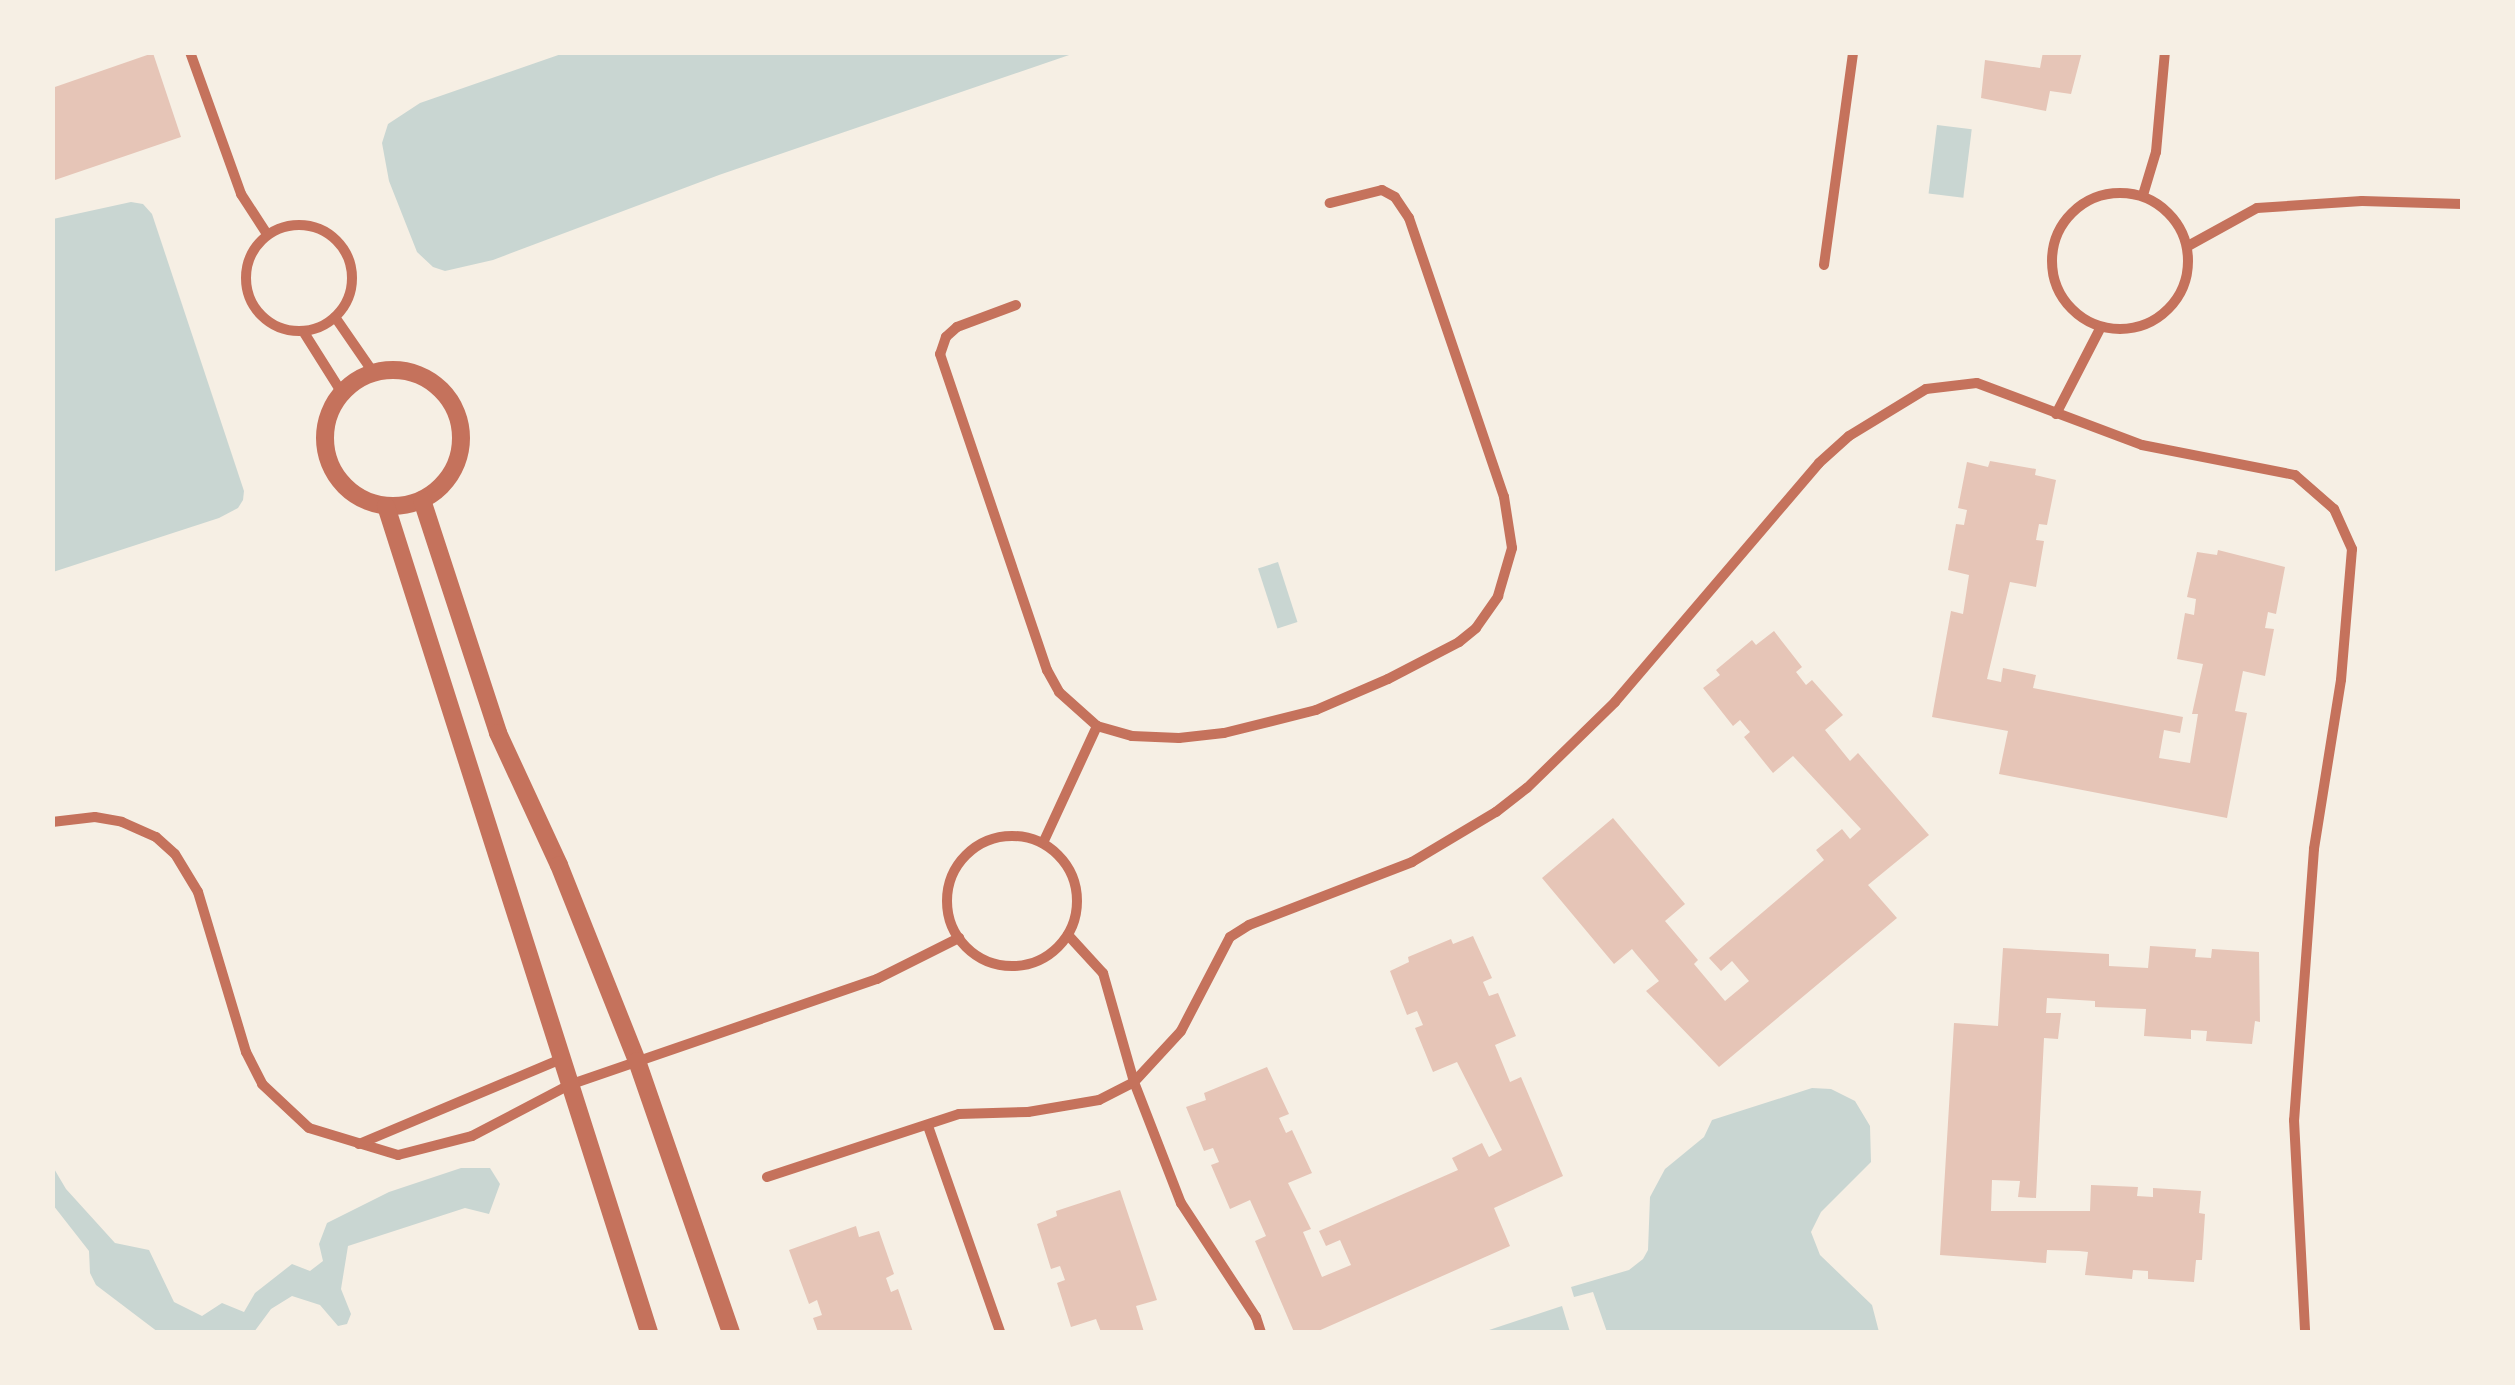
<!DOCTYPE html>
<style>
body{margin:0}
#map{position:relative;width:2515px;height:1385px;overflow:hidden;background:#f6efe4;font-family:Roboto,sans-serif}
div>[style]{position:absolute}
.water>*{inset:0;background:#c9d6d2;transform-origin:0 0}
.building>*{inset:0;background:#e6c5b7}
.minor>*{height:10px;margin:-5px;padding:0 5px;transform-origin:5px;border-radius:5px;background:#c5725c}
.minor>.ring{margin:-5px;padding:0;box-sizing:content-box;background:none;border:10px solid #c5725c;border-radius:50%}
.tertiary>*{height:18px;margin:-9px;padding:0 9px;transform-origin:9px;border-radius:9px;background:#c5725c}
.tertiary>.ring{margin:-9px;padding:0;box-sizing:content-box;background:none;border:18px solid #c5725c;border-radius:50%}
span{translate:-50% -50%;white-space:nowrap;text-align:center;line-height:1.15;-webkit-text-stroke:9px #f6efe4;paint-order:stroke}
.frame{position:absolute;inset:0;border:55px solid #f6efe4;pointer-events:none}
</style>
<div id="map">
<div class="water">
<i style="clip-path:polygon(567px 52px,1075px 52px,1075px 53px,719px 175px,493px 260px,445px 271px,433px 267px,417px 252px,389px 181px,382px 143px,388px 124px,420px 103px)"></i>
<i style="left:1937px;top:125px;width:35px;height:69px;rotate:7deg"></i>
<i style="clip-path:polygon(131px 202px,143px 204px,152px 214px,244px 491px,243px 500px,238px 508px,219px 518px,53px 572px,53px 219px)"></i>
<i style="left:1278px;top:562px;width:63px;height:21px;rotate:72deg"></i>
<i style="clip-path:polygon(1812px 1088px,1831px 1089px,1855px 1101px,1870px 1126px,1871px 1162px,1821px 1212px,1811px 1232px,1820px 1255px,1872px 1305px,1879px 1332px,1607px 1332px,1593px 1292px,1574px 1297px,1571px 1287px,1629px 1270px,1643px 1259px,1648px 1250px,1650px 1197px,1665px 1169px,1704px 1137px,1712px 1120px)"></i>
<i style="clip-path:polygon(53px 1167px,66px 1189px,115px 1243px,149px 1250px,174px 1302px,202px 1316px,222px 1303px,244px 1312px,255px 1293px,292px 1264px,310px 1271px,323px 1261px,319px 1244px,327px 1223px,389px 1192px,461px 1168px,490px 1168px,500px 1184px,489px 1214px,465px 1208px,348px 1246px,341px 1289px,351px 1314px,347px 1324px,338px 1326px,320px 1305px,292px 1296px,271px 1309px,254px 1332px,158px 1332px,96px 1285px,90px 1273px,89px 1251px,53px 1205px)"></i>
<i style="clip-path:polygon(1562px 1306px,1570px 1332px,1483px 1332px)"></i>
</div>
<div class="building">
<i style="clip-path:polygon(2043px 52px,2082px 52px,2071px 94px,2050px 91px,2046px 111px,1981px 98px,1985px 60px,2040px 68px)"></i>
<i style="clip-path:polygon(153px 53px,181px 137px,52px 181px,52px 88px)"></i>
<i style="clip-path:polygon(1990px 461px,2036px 469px,2035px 475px,2056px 480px,2047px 525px,2039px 524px,2036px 540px,2044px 541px,2036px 587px,2010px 582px,1987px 679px,2001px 682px,2003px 668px,2036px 675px,2033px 688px,2183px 717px,2180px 733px,2164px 730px,2159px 758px,2190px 763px,2198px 714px,2192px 714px,2203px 664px,2177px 659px,2185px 613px,2194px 615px,2196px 599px,2187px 597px,2197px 552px,2217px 555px,2218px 550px,2285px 567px,2276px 614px,2268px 612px,2265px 628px,2274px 629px,2265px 676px,2243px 671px,2235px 711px,2247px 713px,2227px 818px,1999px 774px,2008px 731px,1932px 717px,1951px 611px,1963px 614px,1969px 575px,1948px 570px,1956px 524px,1964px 525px,1967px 510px,1958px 508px,1967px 462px,1988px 467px)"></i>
<i style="clip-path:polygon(1774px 631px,1802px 667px,1796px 672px,1806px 685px,1812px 680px,1843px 715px,1825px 730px,1850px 761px,1858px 753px,1929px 835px,1868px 885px,1897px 918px,1719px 1067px,1646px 991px,1659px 981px,1636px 954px,1632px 949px,1614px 964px,1542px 878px,1613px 818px,1685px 904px,1665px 921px,1698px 960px,1694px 964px,1725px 1001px,1749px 981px,1732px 961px,1721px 971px,1709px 958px,1824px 860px,1816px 850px,1842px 829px,1850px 839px,1861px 829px,1793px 756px,1773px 773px,1744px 737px,1750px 732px,1740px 720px,1733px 726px,1703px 688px,1720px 675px,1716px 670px,1752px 640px,1756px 645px)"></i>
<i style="clip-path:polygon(1473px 936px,1492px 978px,1483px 982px,1489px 996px,1498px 993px,1516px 1036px,1495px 1045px,1510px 1082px,1521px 1077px,1563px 1176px,1494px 1208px,1510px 1246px,1316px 1332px,1294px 1332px,1255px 1241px,1266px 1236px,1250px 1200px,1230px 1209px,1211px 1165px,1219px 1162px,1213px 1148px,1204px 1151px,1186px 1107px,1206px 1100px,1204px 1093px,1267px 1067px,1289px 1114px,1279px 1118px,1286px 1133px,1292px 1130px,1312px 1173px,1288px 1183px,1311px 1229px,1303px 1232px,1322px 1277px,1351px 1265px,1340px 1240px,1326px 1246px,1319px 1231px,1458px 1170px,1452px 1158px,1482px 1143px,1489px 1157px,1502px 1150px,1457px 1062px,1433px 1072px,1415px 1028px,1423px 1025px,1417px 1011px,1407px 1015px,1390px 971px,1409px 962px,1408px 957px,1451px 939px,1453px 944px)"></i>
<i style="clip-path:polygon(2150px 946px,2196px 949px,2195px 957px,2211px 958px,2212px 949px,2259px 952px,2260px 1022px,2255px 1021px,2252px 1044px,2206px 1041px,2207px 1031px,2191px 1030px,2191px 1039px,2144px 1036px,2146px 1009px,2095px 1007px,2095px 1001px,2047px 998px,2046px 1013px,2061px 1013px,2058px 1039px,2044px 1038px,2036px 1198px,2018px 1197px,2020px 1181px,1992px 1180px,1991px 1211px,2090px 1211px,2091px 1185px,2138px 1187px,2137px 1196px,2153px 1197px,2153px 1188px,2201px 1191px,2199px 1213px,2205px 1214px,2202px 1260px,2196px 1260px,2194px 1282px,2148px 1279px,2148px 1271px,2133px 1270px,2132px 1279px,2085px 1275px,2088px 1252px,2079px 1251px,2047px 1250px,2046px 1263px,1940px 1255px,1954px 1023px,1998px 1026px,2003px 948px,2109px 954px,2109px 966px,2148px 968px)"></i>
<i style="clip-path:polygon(1120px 1190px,1157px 1300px,1136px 1306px,1144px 1332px,1101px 1332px,1096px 1319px,1071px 1327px,1057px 1283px,1065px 1280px,1060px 1266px,1051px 1269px,1037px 1224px,1057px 1216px,1056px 1211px)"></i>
<i style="clip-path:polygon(856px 1226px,859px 1237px,879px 1231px,894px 1274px,886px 1278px,891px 1292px,898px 1289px,913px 1332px,818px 1332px,813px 1318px,822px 1315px,817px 1300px,809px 1304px,789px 1250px)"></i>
</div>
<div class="minor">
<i style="left:190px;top:52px;width:151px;rotate:70.2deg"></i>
<i style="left:241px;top:194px;width:48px;rotate:57deg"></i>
<i class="ring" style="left:2052px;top:193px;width:126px;height:126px"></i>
<i style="left:2143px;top:195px;width:45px;rotate:-73.2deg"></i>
<i style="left:2156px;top:152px;width:100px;rotate:-84.9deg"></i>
<i class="ring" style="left:246px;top:225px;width:96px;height:96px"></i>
<i style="left:2188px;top:246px;width:79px;rotate:-28.8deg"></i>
<i style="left:2257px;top:208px;width:105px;rotate:-3.8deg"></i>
<i style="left:2362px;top:201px;width:100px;rotate:1.7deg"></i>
<i style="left:1824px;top:265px;width:215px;rotate:-82.2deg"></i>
<i style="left:1016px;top:305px;width:63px;rotate:159.6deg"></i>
<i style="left:957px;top:327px;width:15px;rotate:138deg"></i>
<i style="left:946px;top:337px;width:18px;rotate:109deg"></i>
<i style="left:940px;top:354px;width:334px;rotate:71.3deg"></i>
<i style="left:1047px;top:670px;width:25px;rotate:61deg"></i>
<i style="left:1059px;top:692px;width:51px;rotate:41.8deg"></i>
<i style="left:1097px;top:726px;width:36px;rotate:16deg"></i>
<i style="left:1132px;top:736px;width:47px;rotate:2.4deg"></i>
<i style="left:1179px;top:738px;width:45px;rotate:-6.3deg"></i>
<i style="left:1224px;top:733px;width:95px;rotate:-14deg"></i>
<i style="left:1316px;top:710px;width:78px;rotate:-23.3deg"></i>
<i style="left:1388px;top:679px;width:80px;rotate:-27.5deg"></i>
<i style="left:1459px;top:642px;width:22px;rotate:-39deg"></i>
<i style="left:1476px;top:628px;width:39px;rotate:-55deg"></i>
<i style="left:1498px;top:596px;width:50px;rotate:-73.7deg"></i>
<i style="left:1512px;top:548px;width:52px;rotate:-98.9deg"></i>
<i style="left:1504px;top:497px;width:295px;rotate:-108.8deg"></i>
<i style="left:1409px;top:218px;width:25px;rotate:-124deg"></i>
<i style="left:1395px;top:197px;width:15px;rotate:-152deg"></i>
<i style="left:1382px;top:190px;width:54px;rotate:166deg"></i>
<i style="left:335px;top:317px;width:67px;rotate:55.4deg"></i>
<i style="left:303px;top:331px;width:73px;rotate:57.8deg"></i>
<i style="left:2056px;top:414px;width:98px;rotate:-62.7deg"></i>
<i style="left:52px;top:822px;width:43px;rotate:-6.6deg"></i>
<i style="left:95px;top:817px;width:27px;rotate:10deg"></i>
<i style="left:122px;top:822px;width:37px;rotate:24deg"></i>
<i style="left:156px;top:837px;width:25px;rotate:42deg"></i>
<i style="left:175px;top:854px;width:44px;rotate:58.8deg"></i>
<i style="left:198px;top:892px;width:167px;rotate:73.3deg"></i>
<i style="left:246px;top:1052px;width:36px;rotate:63deg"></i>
<i style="left:262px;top:1084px;width:64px;rotate:43.1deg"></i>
<i style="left:309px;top:1128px;width:93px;rotate:16.9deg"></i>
<i style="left:398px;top:1155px;width:76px;rotate:-14.4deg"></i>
<i style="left:472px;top:1136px;width:110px;rotate:-27.7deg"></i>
<i style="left:569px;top:1085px;width:326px;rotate:-19deg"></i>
<i style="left:877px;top:979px;width:92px;rotate:-26.6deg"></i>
<i class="ring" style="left:947px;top:836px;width:120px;height:120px"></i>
<i style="left:1043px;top:843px;width:129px;rotate:-65.2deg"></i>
<i style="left:1068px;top:935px;width:52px;rotate:47.4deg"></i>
<i style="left:1103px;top:973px;width:113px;rotate:74.1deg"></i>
<i style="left:1134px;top:1082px;width:130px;rotate:68.8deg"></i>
<i style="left:1181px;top:1203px;width:136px;rotate:56.7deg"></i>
<i style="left:1256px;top:1317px;width:16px;rotate:72deg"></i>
<i style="left:928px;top:1126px;width:218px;rotate:70.7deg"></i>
<i style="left:359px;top:1144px;width:219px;rotate:-22.8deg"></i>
<i style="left:767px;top:1177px;width:202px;rotate:-18.2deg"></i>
<i style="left:959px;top:1114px;width:69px;rotate:-1.7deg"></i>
<i style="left:1028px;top:1112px;width:72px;rotate:-9.6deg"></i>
<i style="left:1099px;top:1100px;width:39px;rotate:-27deg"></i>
<i style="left:1134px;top:1082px;width:69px;rotate:-47.3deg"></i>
<i style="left:1181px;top:1031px;width:106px;rotate:-62.5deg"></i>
<i style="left:1230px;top:937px;width:22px;rotate:-32deg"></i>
<i style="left:1249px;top:925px;width:175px;rotate:-21.1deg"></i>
<i style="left:1412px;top:862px;width:98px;rotate:-30.8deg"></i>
<i style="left:1496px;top:812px;width:39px;rotate:-38deg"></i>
<i style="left:1527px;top:788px;width:123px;rotate:-44.3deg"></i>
<i style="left:1615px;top:702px;width:314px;rotate:-49.5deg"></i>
<i style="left:1819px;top:463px;width:40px;rotate:-42deg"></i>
<i style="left:1849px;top:436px;width:90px;rotate:-31.4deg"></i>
<i style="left:1926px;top:389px;width:51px;rotate:-6.7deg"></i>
<i style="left:1977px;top:383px;width:176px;rotate:20.6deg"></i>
<i style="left:2142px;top:445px;width:156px;rotate:11.1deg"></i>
<i style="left:2295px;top:475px;width:52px;rotate:41.1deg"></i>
<i style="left:2334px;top:509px;width:44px;rotate:65.8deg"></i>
<i style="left:2352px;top:549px;width:131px;rotate:94.8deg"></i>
<i style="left:2341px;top:680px;width:171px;rotate:99.1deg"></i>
<i style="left:2314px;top:849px;width:272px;rotate:94.2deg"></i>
<i style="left:2294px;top:1120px;width:212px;rotate:87deg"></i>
</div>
<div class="tertiary">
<i class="ring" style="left:325px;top:370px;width:118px;height:118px"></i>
<i style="left:422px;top:500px;width:245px;rotate:71.9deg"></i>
<i style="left:498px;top:733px;width:145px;rotate:65.2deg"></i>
<i style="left:559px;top:865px;width:211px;rotate:68.3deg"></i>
<i style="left:637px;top:1061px;width:287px;rotate:70.9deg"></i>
<i style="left:386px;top:506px;width:867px;rotate:72.34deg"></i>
</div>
<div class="frame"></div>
</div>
